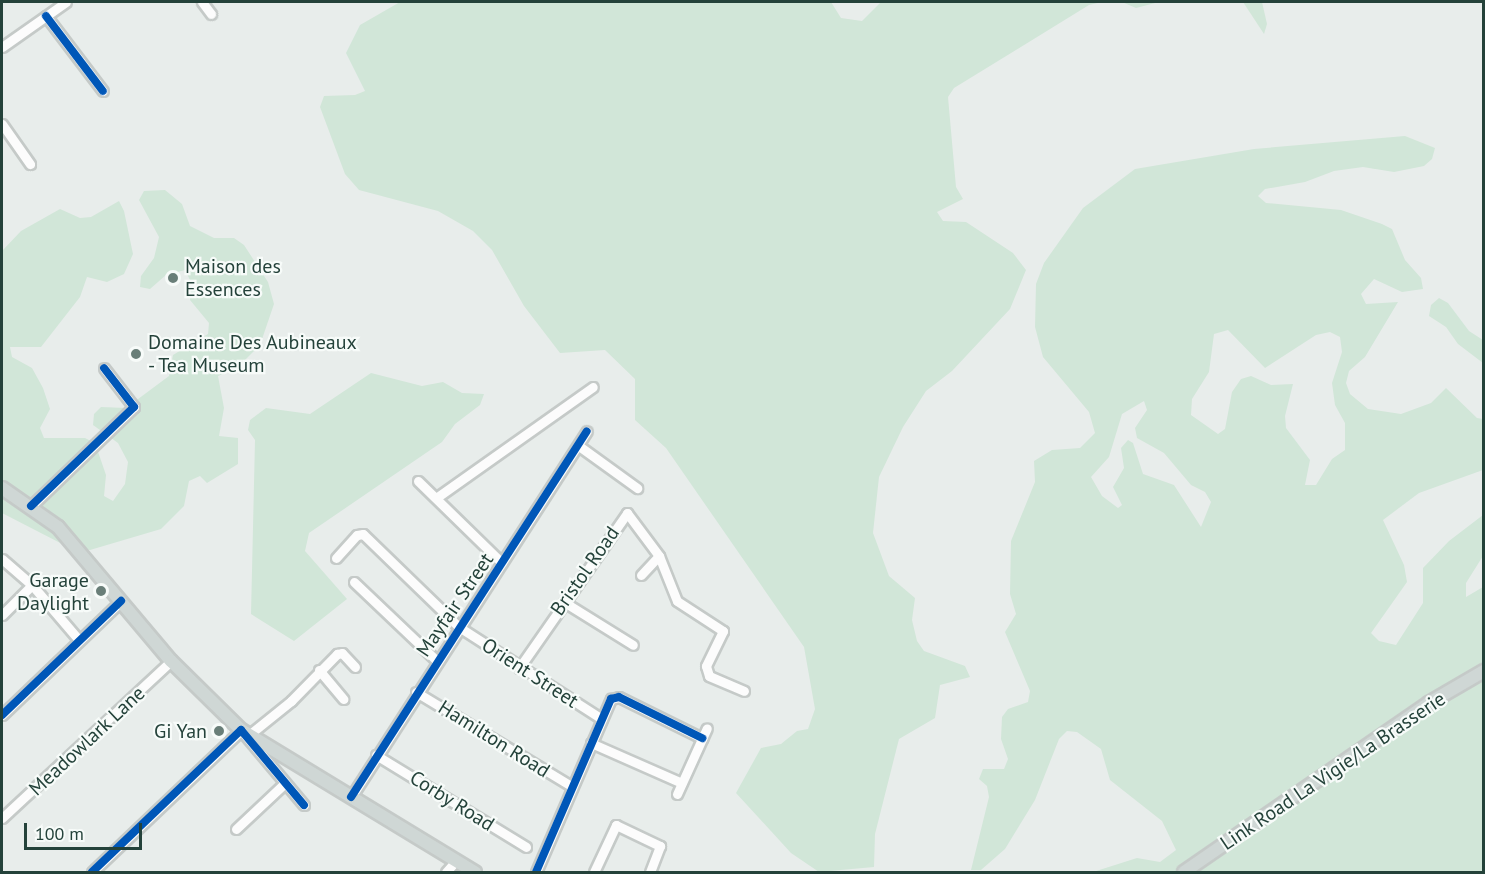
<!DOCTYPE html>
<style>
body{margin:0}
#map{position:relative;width:1485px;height:874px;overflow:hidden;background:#e8edeb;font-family:"PT Sans",sans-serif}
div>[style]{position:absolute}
.green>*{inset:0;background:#d1e6d8}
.roads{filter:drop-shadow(2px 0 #c5cac8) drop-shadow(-2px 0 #c5cac8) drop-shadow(0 2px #c5cac8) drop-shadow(0 -2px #c5cac8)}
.minor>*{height:9px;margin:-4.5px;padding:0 4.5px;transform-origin:4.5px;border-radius:4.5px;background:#fcfcfc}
.major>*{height:12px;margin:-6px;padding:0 6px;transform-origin:6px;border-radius:6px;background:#cfd7d5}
.cycleway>*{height:8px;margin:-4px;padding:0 4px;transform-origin:4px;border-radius:4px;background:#0057b8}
.dots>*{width:16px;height:16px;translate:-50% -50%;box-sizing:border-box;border:3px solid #f7fbf9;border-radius:50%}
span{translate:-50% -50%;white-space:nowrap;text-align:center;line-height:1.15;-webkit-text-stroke:4.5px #f7fbf9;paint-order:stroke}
.poi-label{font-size:20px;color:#24423a}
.left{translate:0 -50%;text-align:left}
.right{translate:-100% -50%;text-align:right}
.street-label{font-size:20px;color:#24423a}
.frame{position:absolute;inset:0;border:3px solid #24423a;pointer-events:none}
.scale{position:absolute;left:24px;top:823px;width:118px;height:27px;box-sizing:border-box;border:3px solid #24423a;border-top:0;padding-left:8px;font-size:18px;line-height:21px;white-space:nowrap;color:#24423a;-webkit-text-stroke:4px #f7fbf9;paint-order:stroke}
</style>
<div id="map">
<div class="green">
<i style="clip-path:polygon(400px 2px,831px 2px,841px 18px,862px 21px,881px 2px,1102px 2px,1089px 5px,954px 88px,948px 97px,956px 187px,963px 199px,937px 212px,943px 221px,966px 222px,1013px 253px,1026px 270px,1010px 309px,952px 371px,926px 391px,903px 427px,879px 477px,873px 533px,889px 576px,915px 598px,912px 620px,917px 641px,924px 651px,965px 666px,970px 677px,940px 685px,935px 718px,899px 739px,875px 834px,874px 867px,819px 872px,791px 853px,736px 793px,761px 748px,781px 744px,797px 731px,808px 729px,815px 709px,804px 647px,666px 448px,635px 420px,635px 379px,605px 350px,560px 353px,524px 306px,492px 250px,473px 231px,438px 211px,359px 190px,345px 174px,320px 107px,324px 96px,355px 95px,365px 91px,346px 53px,360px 25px)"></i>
<i style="clip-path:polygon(1122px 2px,1159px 2px,1136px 8px)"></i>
<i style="clip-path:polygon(1243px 2px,1262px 2px,1267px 24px,1264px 34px)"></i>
<i style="clip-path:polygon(evenodd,1405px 136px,1435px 148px,1432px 159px,1424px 166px,1394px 172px,1363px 167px,1334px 171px,1305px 182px,1265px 189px,1258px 196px,1266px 203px,1341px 210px,1382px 224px,1392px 229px,1405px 260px,1421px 278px,1423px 289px,1402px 292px,1374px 279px,1361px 294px,1366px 304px,1398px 302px,1365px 357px,1349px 371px,1346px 383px,1350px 394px,1368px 409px,1401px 414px,1431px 403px,1446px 388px,1477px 418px,1483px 419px,1483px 470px,1419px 493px,1383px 520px,1404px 565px,1407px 582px,1371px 633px,1379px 641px,1396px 645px,1423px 603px,1423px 568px,1449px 541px,1483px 515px,1483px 556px,1466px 583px,1466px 597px,1483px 587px,1483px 872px,1093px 872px,1137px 858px,1160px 862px,1176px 850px,1162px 821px,1110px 780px,1101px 749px,1077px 732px,1067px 731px,1059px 739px,1035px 800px,1005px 849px,981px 870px,971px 870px,989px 797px,987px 786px,979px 779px,983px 769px,1004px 769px,1008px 759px,1001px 739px,1002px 717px,1008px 709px,1028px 702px,1030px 691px,1005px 632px,1016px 614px,1010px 594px,1011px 541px,1035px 482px,1034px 461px,1052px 450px,1080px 448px,1095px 433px,1089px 412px,1043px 357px,1035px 327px,1036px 284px,1044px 263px,1083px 208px,1135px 169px,1254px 149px,1405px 136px,1228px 330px,1265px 368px,1316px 335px,1330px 332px,1340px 337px,1342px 352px,1332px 383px,1335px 405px,1345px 423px,1345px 450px,1332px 459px,1316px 485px,1305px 485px,1310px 460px,1286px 428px,1285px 416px,1293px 384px,1271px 385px,1251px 376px,1241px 379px,1232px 392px,1225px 429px,1218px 434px,1191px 415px,1192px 399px,1209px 372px,1214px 334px,1228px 330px,1405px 136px,1144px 401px,1147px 410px,1135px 428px,1137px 438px,1164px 453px,1191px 485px,1205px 492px,1211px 502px,1201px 527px,1174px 485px,1143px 474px,1133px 443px,1128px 440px,1121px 448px,1124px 468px,1113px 487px,1122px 505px,1118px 508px,1102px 496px,1091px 477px,1109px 457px,1122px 414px,1144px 401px)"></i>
<i style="clip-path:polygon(165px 190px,182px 204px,190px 226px,214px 238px,234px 238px,244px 245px,268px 282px,274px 304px,260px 345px,237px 368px,218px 376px,224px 408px,219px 436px,238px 438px,238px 464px,207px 483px,200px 476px,189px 481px,184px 506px,161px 529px,90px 550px,70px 548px,2px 513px,2px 251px,21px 231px,60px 209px,80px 218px,91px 217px,119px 201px,124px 211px,133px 254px,124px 274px,107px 282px,87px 277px,80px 297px,41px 347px,10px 347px,12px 357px,32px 368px,43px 388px,50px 409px,40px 428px,44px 438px,85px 438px,95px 443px,106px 475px,104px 496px,113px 501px,125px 484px,128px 462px,118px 443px,93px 425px,94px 414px,101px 407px,126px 408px,169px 376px,173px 355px,208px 334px,209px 323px,190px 300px,190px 280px,185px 270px,166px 275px,150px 289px,140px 287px,141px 276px,154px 258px,159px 237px,139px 200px,144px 191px)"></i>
<i style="clip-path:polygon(1439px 298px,1448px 303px,1469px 331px,1483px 340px,1483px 363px,1458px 344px,1446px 327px,1429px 316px,1431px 305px)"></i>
<i style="clip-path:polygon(371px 373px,422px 386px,443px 382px,462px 393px,484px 394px,480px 405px,455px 424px,442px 442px,309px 533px,305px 551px,347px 599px,294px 641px,251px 614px,255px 440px,248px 430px,250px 420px,266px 408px,310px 414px)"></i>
</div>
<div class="roads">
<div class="minor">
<i style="left:202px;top:2px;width:15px;rotate:53deg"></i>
<i style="left:46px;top:16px;width:94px;rotate:52.8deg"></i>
<i style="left:2px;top:47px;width:78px;rotate:-35.1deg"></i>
<i style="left:2px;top:124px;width:49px;rotate:55deg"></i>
<i style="left:579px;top:446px;width:72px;rotate:35.9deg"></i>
<i style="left:418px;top:481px;width:117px;rotate:44.3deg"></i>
<i style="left:436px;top:498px;width:192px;rotate:-35.3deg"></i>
<i style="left:31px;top:506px;width:143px;rotate:-43.9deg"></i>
<i style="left:134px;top:407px;width:49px;rotate:-127.6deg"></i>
<i style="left:336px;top:558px;width:31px;rotate:-48deg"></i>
<i style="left:357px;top:535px;width:6px;rotate:-9deg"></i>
<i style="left:363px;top:534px;width:134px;rotate:44.1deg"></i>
<i style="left:459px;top:627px;width:170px;rotate:32.8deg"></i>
<i style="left:2px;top:559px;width:40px;rotate:41deg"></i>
<i style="left:32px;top:585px;width:72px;rotate:49.5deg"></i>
<i style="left:641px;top:575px;width:26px;rotate:-47deg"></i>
<i style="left:354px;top:582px;width:115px;rotate:43.6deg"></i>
<i style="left:564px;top:602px;width:81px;rotate:31.9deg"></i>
<i style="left:2px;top:615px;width:42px;rotate:-45deg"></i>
<i style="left:519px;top:668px;width:189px;rotate:-55.1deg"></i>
<i style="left:627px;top:513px;width:54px;rotate:53.3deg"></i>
<i style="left:659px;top:556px;width:48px;rotate:68.2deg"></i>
<i style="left:677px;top:601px;width:55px;rotate:33.1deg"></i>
<i style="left:723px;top:631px;width:39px;rotate:116deg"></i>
<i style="left:706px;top:666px;width:10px;rotate:73deg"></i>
<i style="left:709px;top:676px;width:38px;rotate:23deg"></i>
<i style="left:319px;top:670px;width:38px;rotate:50deg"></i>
<i style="left:416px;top:692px;width:181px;rotate:31.2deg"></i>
<i style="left:2px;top:715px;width:165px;rotate:-43.8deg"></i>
<i style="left:250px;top:734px;width:53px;rotate:-38.8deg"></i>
<i style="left:291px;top:701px;width:66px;rotate:-45.6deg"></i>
<i style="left:337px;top:654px;width:5px;rotate:-11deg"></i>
<i style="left:342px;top:653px;width:19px;rotate:47deg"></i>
<i style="left:591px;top:743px;width:99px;rotate:23.7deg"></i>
<i style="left:376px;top:755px;width:176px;rotate:31.5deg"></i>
<i style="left:677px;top:794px;width:72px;rotate:-65.6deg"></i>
<i style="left:351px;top:797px;width:435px;rotate:-57.2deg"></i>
<i style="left:2px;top:818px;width:231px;rotate:-42.9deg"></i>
<i style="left:236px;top:829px;width:67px;rotate:-43.2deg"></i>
<i style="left:92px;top:872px;width:206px;rotate:-43.6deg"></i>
<i style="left:241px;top:730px;width:98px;rotate:50deg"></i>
<i style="left:446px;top:872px;width:15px;rotate:-48deg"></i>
<i style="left:536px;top:872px;width:189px;rotate:-66.6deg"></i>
<i style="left:611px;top:699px;width:8px;rotate:-14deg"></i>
<i style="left:619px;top:697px;width:93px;rotate:26.3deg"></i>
<i style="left:594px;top:872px;width:52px;rotate:-64.9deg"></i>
<i style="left:616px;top:825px;width:49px;rotate:25.5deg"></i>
<i style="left:660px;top:846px;width:28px;rotate:111deg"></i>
</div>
<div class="major">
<i style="left:2px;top:488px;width:68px;rotate:34.9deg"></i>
<i style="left:58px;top:527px;width:175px;rotate:49.9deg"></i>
<i style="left:171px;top:661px;width:98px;rotate:44.6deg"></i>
<i style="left:241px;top:730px;width:274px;rotate:31.3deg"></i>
<i style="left:1184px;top:872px;width:298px;rotate:-34.6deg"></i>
<i style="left:1429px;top:703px;width:64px;rotate:-30.2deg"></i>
</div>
</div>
<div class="cycleway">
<i style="left:46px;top:16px;width:94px;rotate:52.8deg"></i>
<i style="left:31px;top:506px;width:143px;rotate:-43.9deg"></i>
<i style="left:134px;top:407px;width:49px;rotate:-127.6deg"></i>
<i style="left:2px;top:715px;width:165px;rotate:-43.8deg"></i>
<i style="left:351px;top:797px;width:435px;rotate:-57.2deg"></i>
<i style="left:92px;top:872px;width:206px;rotate:-43.6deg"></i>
<i style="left:241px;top:730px;width:98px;rotate:50deg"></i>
<i style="left:536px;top:872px;width:189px;rotate:-66.6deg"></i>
<i style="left:611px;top:699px;width:8px;rotate:-14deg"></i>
<i style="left:619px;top:697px;width:93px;rotate:26.3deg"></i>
</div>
<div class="dots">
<i style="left:173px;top:278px;background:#697e78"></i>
<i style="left:136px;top:354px;background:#697e78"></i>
<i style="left:101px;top:591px;background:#697e78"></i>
<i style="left:219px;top:731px;background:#697e78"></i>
</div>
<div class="poi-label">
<span class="left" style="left:185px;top:278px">Maison des<br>Essences</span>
<span class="left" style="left:148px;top:354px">Domaine Des Aubineaux<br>- Tea Museum</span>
<span class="right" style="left:89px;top:592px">Garage<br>Daylight</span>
<span class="right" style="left:207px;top:731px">Gi Yan</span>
</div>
<div class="street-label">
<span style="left:585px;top:571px;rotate:-55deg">Bristol Road</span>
<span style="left:455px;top:605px;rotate:-56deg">Mayfair Street</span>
<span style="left:530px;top:673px;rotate:33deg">Orient Street</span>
<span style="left:494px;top:739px;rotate:32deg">Hamilton Road</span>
<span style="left:87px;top:741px;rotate:-43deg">Meadowlark Lane</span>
<span style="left:1333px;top:771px;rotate:-34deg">Link Road La Vigie/La Brasserie</span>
<span style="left:452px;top:801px;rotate:32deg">Corby Road</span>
</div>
<div class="frame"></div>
<div class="scale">100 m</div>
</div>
